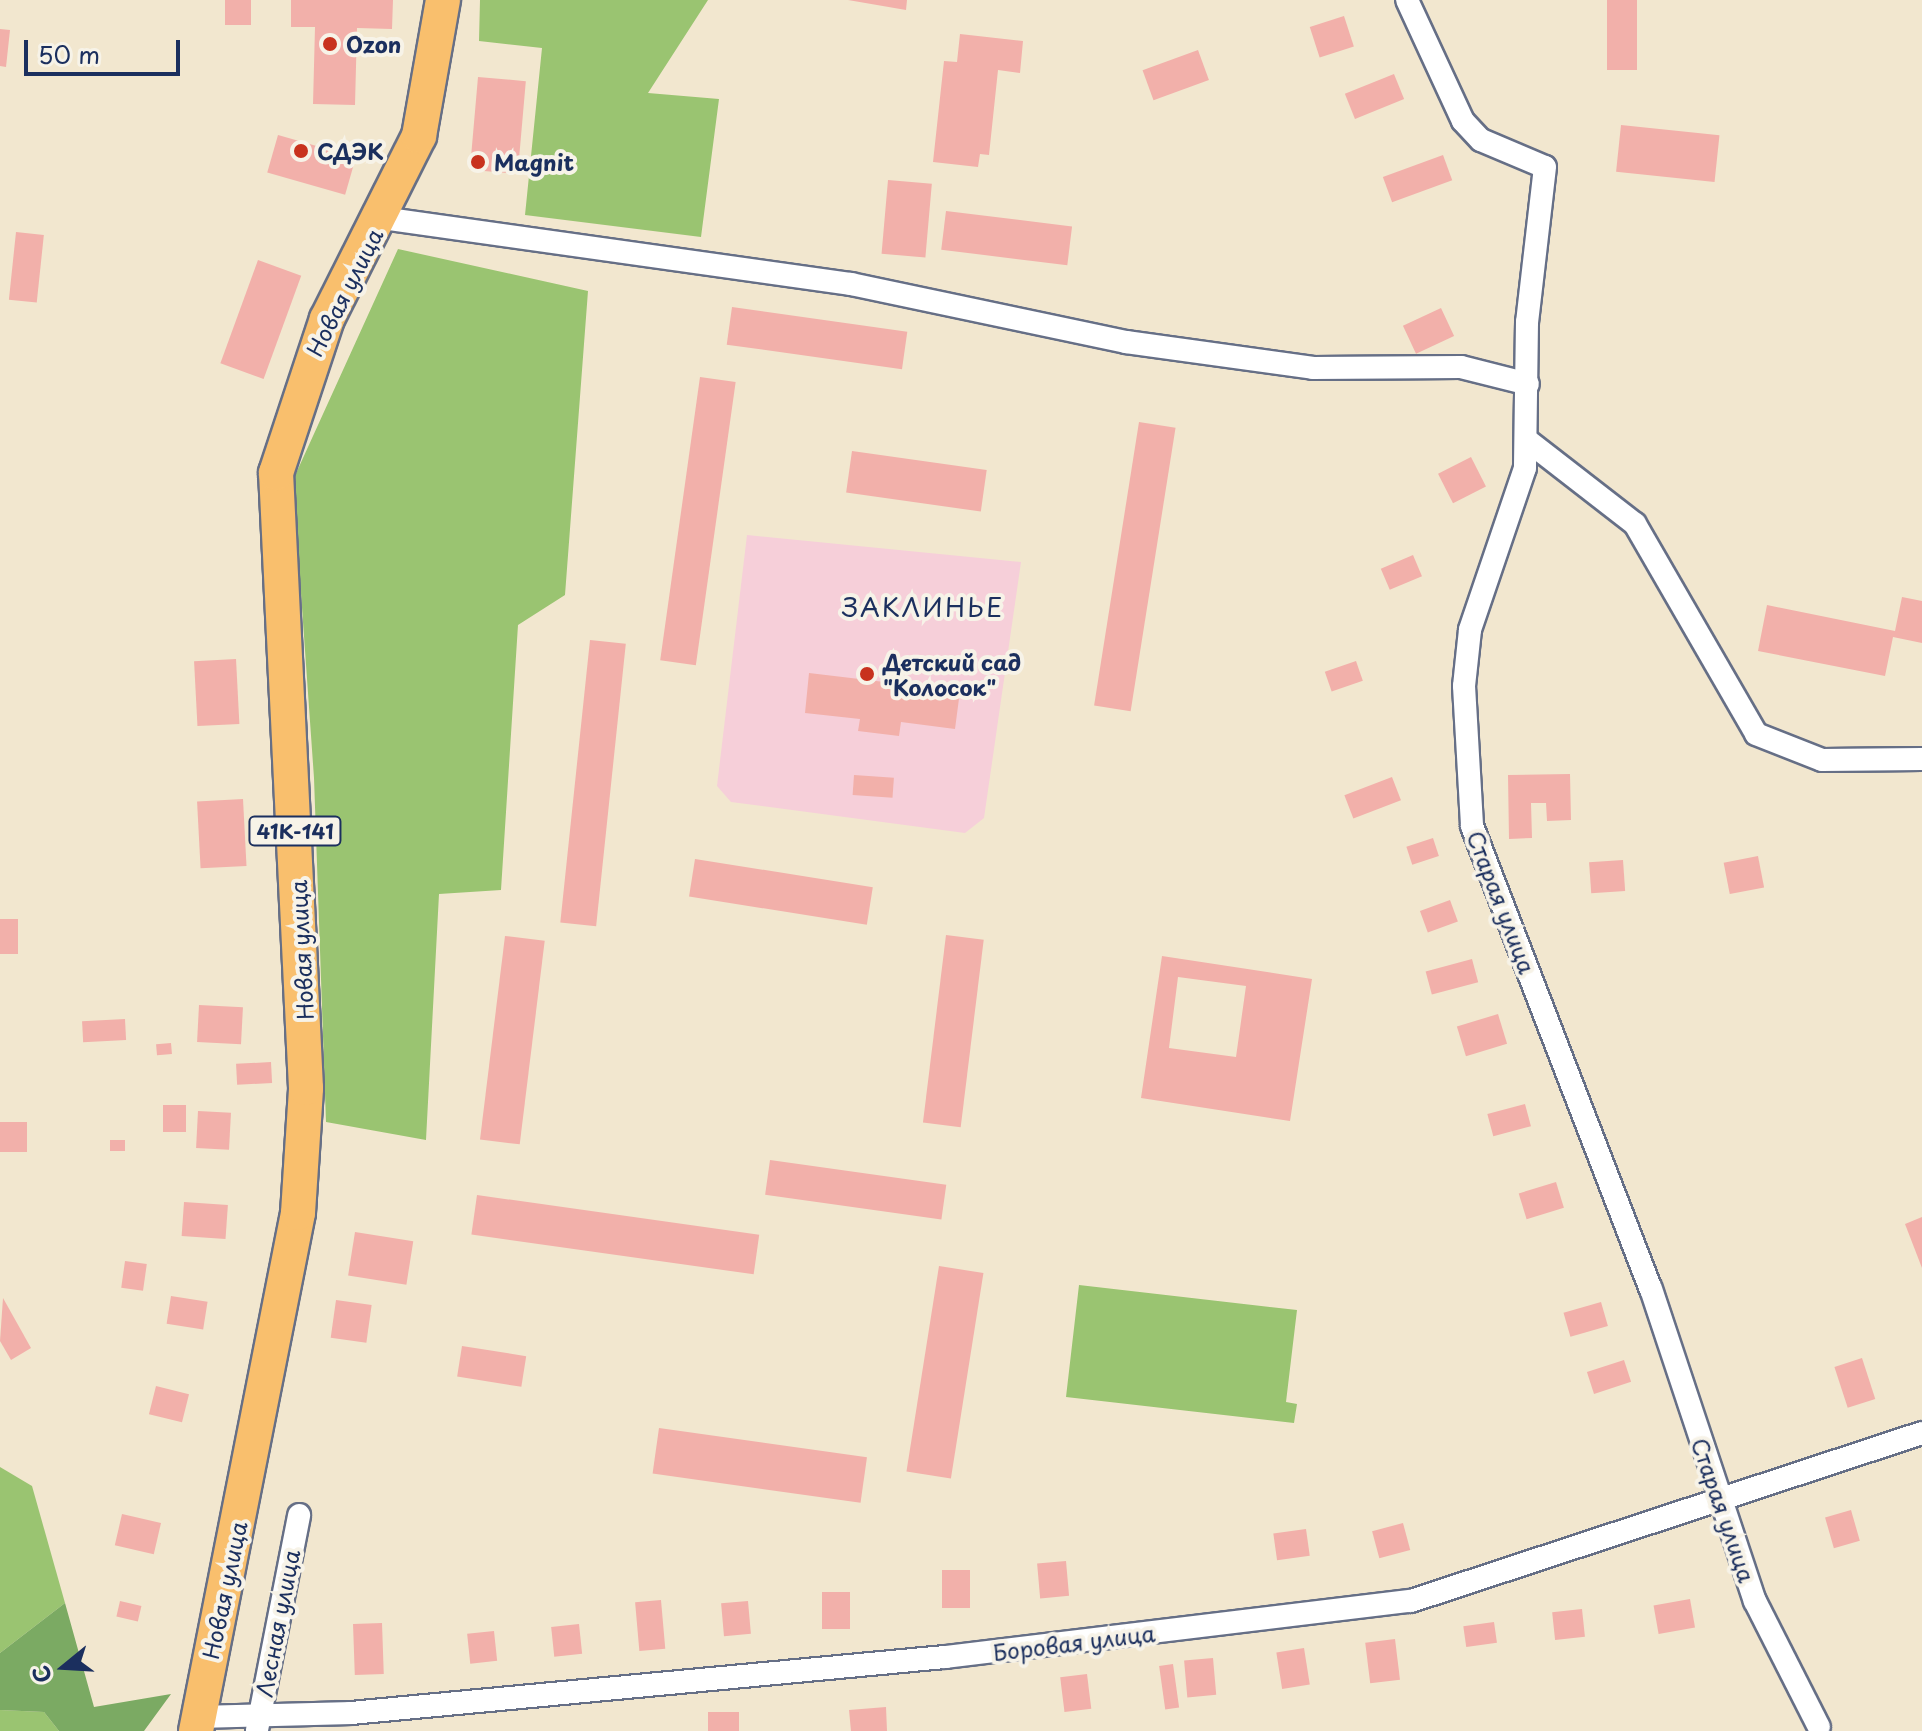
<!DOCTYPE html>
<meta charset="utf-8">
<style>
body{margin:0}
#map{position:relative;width:1922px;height:1731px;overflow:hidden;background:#f2e7cf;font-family:"Playpen Sans",sans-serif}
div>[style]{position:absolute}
.built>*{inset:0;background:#f6cfd9}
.green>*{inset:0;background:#9ac471}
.forest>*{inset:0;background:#7baa63}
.building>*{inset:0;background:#f2b0aa;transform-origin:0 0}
.roads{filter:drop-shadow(2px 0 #666f86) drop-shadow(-2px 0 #666f86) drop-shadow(0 2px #666f86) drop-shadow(0 -2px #666f86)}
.minor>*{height:22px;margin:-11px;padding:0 11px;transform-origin:11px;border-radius:11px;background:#fff}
.primary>*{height:34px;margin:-17px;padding:0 17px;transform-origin:17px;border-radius:17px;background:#f9bf6d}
.dots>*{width:22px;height:22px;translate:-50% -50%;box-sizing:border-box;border:4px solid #f7f3e8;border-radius:50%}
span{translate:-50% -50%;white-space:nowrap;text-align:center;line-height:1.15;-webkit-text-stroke:8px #f7f3e8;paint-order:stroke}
.shield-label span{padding:2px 6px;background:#f7f3e8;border:2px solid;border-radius:6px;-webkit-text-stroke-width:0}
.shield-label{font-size:20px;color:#1b2f5e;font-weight:700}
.poi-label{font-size:22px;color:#1b2f5e;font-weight:700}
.left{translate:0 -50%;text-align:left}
.street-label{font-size:22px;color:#1b2f5e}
.quarter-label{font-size:26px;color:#1b2f5e;letter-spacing:2px}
.north{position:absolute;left:24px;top:1627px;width:80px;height:80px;-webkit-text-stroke:6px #f7f3e8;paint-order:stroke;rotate:252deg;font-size:22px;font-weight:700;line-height:32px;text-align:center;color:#1b2f5e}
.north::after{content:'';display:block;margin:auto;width:28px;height:36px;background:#1b2f5e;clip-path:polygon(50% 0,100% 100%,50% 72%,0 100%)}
.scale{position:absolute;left:24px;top:40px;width:156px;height:36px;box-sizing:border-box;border:4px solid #1b2f5e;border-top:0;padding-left:10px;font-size:24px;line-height:28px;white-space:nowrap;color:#1b2f5e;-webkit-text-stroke:6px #f7f3e8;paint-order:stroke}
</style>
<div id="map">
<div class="built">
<i style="clip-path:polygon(747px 535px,1021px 562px,984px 818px,965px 833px,731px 802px,717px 786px)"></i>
</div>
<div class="green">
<i style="clip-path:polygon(480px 0,708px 0,648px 93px,719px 99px,701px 237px,525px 215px,542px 48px,479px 41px)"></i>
<i style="clip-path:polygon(398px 249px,588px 291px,565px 595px,518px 625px,501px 890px,439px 894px,426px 1140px,326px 1122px,314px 778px,293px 480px)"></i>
<i style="clip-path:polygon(1079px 1285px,1297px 1310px,1286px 1402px,1297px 1404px,1294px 1423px,1066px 1397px)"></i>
<i style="clip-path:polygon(0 1467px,32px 1486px,65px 1603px,0 1653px)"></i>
<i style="clip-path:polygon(0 1710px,44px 1712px,59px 1731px,0 1731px)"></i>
</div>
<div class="forest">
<i style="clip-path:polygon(65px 1603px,94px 1707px,171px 1694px,144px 1731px,59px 1731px,44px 1712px,0 1710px,0 1653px)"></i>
</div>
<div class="building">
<i style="left:225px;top:0;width:26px;height:25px"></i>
<i style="clip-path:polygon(291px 0,393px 0,392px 29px,357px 28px,355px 105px,313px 104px,315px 27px,291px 27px)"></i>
<i style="clip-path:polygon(848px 0,907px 0,906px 10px)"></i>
<i style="left:1607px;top:0;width:30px;height:70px"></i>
<i style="left:1344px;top:16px;width:32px;height:36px;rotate:72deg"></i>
<i style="clip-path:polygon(0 29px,10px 30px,6px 67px,0 66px)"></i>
<i style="clip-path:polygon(960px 34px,1023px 41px,1020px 73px,998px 70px,989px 155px,980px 154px,978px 167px,933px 162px,944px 61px,957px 62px)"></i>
<i style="left:1198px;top:50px;width:32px;height:59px;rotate:70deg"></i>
<i style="left:1394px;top:74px;width:27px;height:53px;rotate:68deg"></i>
<i style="left:478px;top:77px;width:48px;height:93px;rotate:5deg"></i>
<i style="left:1621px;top:125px;width:99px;height:47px;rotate:6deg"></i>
<i style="left:278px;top:135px;width:81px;height:39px;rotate:16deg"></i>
<i style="left:1443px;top:155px;width:27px;height:64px;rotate:70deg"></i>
<i style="left:888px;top:180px;width:44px;height:74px;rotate:5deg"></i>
<i style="left:946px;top:211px;width:127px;height:39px;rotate:7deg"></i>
<i style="left:16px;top:232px;width:28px;height:68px;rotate:6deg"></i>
<i style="left:258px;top:260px;width:46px;height:110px;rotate:20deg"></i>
<i style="left:732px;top:307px;width:177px;height:38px;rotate:8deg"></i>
<i style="left:1441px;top:308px;width:31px;height:42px;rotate:65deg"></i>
<i style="left:700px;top:377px;width:36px;height:286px;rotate:8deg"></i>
<i style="left:1139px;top:422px;width:37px;height:287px;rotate:9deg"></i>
<i style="left:852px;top:451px;width:136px;height:42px;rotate:8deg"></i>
<i style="left:1471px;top:457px;width:33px;height:37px;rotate:63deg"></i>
<i style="left:1413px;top:555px;width:23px;height:35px;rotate:67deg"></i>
<i style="clip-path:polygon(1902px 597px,1922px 601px,1922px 643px,1893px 637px,1885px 676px,1758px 651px,1767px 605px,1895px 631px)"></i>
<i style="left:590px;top:640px;width:36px;height:284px;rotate:6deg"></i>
<i style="left:236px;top:659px;width:65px;height:42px;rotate:87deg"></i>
<i style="left:1356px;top:661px;width:21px;height:33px;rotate:71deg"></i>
<i style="clip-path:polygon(809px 673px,960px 691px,955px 729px,901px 722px,899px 736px,858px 731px,860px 719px,805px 713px)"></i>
<i style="clip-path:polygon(1570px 774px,1571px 820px,1547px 821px,1546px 803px,1531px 803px,1532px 838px,1509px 839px,1508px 775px)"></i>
<i style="left:854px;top:775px;width:40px;height:20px;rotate:4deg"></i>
<i style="left:1392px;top:777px;width:25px;height:51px;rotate:69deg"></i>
<i style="left:243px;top:799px;width:67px;height:46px;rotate:87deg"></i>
<i style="left:1433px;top:838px;width:19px;height:28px;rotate:72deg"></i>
<i style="left:1758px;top:856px;width:32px;height:35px;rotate:79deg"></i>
<i style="left:695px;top:859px;width:180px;height:38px;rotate:9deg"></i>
<i style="left:1623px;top:860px;width:31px;height:34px;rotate:86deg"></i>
<i style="left:1450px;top:900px;width:23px;height:32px;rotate:70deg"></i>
<i style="left:0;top:919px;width:18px;height:35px"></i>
<i style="left:946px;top:935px;width:38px;height:189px;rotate:7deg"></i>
<i style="left:505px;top:936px;width:40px;height:205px;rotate:7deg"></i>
<i style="clip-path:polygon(evenodd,1162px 956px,1312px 979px,1290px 1121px,1141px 1098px,1162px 956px,1178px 977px,1246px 986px,1236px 1057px,1169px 1048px,1178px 977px)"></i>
<i style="left:1472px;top:959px;width:24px;height:48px;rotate:75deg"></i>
<i style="left:199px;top:1005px;width:44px;height:37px;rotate:3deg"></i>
<i style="left:1498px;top:1014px;width:31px;height:43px;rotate:73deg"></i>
<i style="left:125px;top:1019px;width:21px;height:43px;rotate:87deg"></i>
<i style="left:171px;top:1043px;width:11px;height:15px;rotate:85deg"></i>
<i style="left:271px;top:1062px;width:21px;height:35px;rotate:87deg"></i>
<i style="left:1525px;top:1104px;width:23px;height:39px;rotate:75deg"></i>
<i style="left:163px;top:1105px;width:23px;height:27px"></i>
<i style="left:198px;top:1111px;width:33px;height:37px;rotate:3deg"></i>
<i style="left:0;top:1122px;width:27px;height:30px"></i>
<i style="left:125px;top:1140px;width:11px;height:15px;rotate:90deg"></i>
<i style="left:770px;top:1160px;width:178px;height:35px;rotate:8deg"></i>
<i style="left:1556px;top:1182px;width:27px;height:39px;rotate:73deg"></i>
<i style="left:477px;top:1195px;width:285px;height:40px;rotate:8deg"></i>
<i style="left:184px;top:1202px;width:44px;height:34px;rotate:4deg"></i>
<i style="clip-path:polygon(1922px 1217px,1922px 1268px,1905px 1224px)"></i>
<i style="left:355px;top:1232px;width:59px;height:44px;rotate:9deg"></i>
<i style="left:125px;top:1261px;width:22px;height:27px;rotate:8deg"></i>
<i style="left:939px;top:1266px;width:45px;height:208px;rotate:9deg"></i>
<i style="left:171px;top:1296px;width:37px;height:28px;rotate:9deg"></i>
<i style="clip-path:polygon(3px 1298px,31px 1348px,11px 1360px,0 1341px)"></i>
<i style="left:336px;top:1300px;width:36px;height:38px;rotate:8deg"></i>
<i style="left:1601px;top:1302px;width:25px;height:39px;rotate:74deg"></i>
<i style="left:462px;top:1346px;width:65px;height:31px;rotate:9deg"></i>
<i style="left:1862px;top:1358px;width:43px;height:29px;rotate:72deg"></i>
<i style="left:1624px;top:1360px;width:23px;height:39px;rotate:72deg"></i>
<i style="left:156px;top:1386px;width:34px;height:29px;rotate:14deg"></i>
<i style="left:659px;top:1428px;width:210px;height:46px;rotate:8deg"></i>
<i style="left:1851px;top:1510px;width:32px;height:27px;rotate:74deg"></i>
<i style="left:122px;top:1514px;width:40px;height:32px;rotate:13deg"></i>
<i style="left:1403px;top:1523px;width:28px;height:32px;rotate:75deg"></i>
<i style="left:1306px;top:1529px;width:27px;height:33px;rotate:82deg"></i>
<i style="left:1066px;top:1561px;width:35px;height:29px;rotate:85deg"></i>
<i style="left:942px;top:1570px;width:28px;height:38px"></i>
<i style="left:822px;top:1592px;width:28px;height:37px"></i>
<i style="left:1690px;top:1599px;width:29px;height:37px;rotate:80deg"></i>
<i style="left:661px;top:1600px;width:49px;height:26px;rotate:85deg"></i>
<i style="left:120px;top:1601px;width:22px;height:16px;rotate:13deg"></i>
<i style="left:748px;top:1601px;width:33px;height:27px;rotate:85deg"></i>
<i style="left:1582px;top:1609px;width:28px;height:30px;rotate:84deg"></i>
<i style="left:1494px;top:1622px;width:21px;height:31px;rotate:82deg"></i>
<i style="left:382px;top:1623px;width:51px;height:29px;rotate:88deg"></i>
<i style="left:579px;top:1624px;width:30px;height:28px;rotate:84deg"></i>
<i style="left:494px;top:1631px;width:30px;height:27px;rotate:84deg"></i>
<i style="left:1395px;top:1639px;width:41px;height:30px;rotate:83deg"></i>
<i style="left:1304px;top:1648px;width:37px;height:28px;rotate:81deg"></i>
<i style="left:1213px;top:1658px;width:37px;height:29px;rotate:85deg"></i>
<i style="left:1173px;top:1664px;width:44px;height:14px;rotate:82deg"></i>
<i style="left:1087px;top:1674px;width:35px;height:27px;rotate:83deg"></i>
<i style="clip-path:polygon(886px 1707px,887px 1731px,851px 1731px,849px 1710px)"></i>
<i style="left:739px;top:1712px;width:19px;height:31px;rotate:90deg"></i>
</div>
<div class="roads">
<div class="minor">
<i style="left:1407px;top:0;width:133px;rotate:65.2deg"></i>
<i style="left:1463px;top:121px;width:26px;rotate:47deg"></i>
<i style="left:1481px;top:140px;width:69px;rotate:22.9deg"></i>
<i style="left:1545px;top:167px;width:156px;rotate:96.6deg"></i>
<i style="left:1527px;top:322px;width:146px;rotate:90.8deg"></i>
<i style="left:1525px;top:468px;width:171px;rotate:108.8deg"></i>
<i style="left:1470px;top:630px;width:56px;rotate:96.1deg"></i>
<i style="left:1464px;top:686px;width:140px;rotate:86.7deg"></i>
<i style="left:1472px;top:826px;width:496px;rotate:68.9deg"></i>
<i style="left:1651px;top:1289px;width:329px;rotate:71.6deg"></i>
<i style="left:1755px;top:1601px;width:141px;rotate:63.1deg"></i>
<i style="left:381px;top:218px;width:475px;rotate:8deg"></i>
<i style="left:851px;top:284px;width:281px;rotate:11.9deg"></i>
<i style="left:1126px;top:342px;width:189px;rotate:7.9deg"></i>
<i style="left:1313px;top:368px;width:148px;rotate:-0.4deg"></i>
<i style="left:1461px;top:367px;width:69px;rotate:14.2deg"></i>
<i style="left:1528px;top:441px;width:135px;rotate:37.8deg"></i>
<i style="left:1635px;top:524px;width:242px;rotate:60deg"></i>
<i style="left:1756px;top:734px;width:71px;rotate:21.5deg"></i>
<i style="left:1822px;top:760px;width:100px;rotate:-0.6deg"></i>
<i style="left:199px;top:1717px;width:152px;rotate:-1.5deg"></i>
<i style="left:351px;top:1713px;width:597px;rotate:-5.39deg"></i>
<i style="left:945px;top:1657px;width:469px;rotate:-6.9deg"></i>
<i style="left:1411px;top:1601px;width:538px;rotate:-18.2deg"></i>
<i style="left:257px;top:1730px;width:219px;rotate:-78.9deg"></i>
</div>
<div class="primary">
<i style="left:196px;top:1731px;width:528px;rotate:-78.86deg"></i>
<i style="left:298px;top:1213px;width:125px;rotate:-86.3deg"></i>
<i style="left:306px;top:1088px;width:616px;rotate:-92.79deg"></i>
<i style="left:276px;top:473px;width:162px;rotate:-71.7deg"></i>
<i style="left:327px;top:319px;width:205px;rotate:-63.3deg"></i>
<i style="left:419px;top:136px;width:138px;rotate:-80deg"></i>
</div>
</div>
<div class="dots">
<i style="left:330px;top:44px;background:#c8321e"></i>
<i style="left:301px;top:151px;background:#c8321e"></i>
<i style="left:478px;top:162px;background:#c8321e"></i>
<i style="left:867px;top:674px;background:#c8321e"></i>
</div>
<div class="shield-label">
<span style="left:295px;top:831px">41К-141</span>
</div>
<div class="poi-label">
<span class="left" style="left:346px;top:44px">Ozon</span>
<span class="left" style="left:317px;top:151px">СДЭК</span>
<span class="left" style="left:494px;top:162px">Magnit</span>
<span class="left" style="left:883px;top:674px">Детский сад<br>"Колосок"</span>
</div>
<div class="street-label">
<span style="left:344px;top:292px;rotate:-63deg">Новая улица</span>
<span style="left:1502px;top:902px;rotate:69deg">Старая улица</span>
<span style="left:301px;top:950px;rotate:-93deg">Новая улица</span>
<span style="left:1724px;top:1510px;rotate:71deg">Старая улица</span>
<span style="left:224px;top:1590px;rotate:-78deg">Новая улица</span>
<span style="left:277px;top:1623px;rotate:-79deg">Лесная улица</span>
<span style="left:1074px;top:1642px;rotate:-7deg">Боровая улица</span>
</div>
<div class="quarter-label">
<span style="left:923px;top:607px">ЗАКЛИНЬЕ</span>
</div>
<div class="north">С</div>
<div class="scale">50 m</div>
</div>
